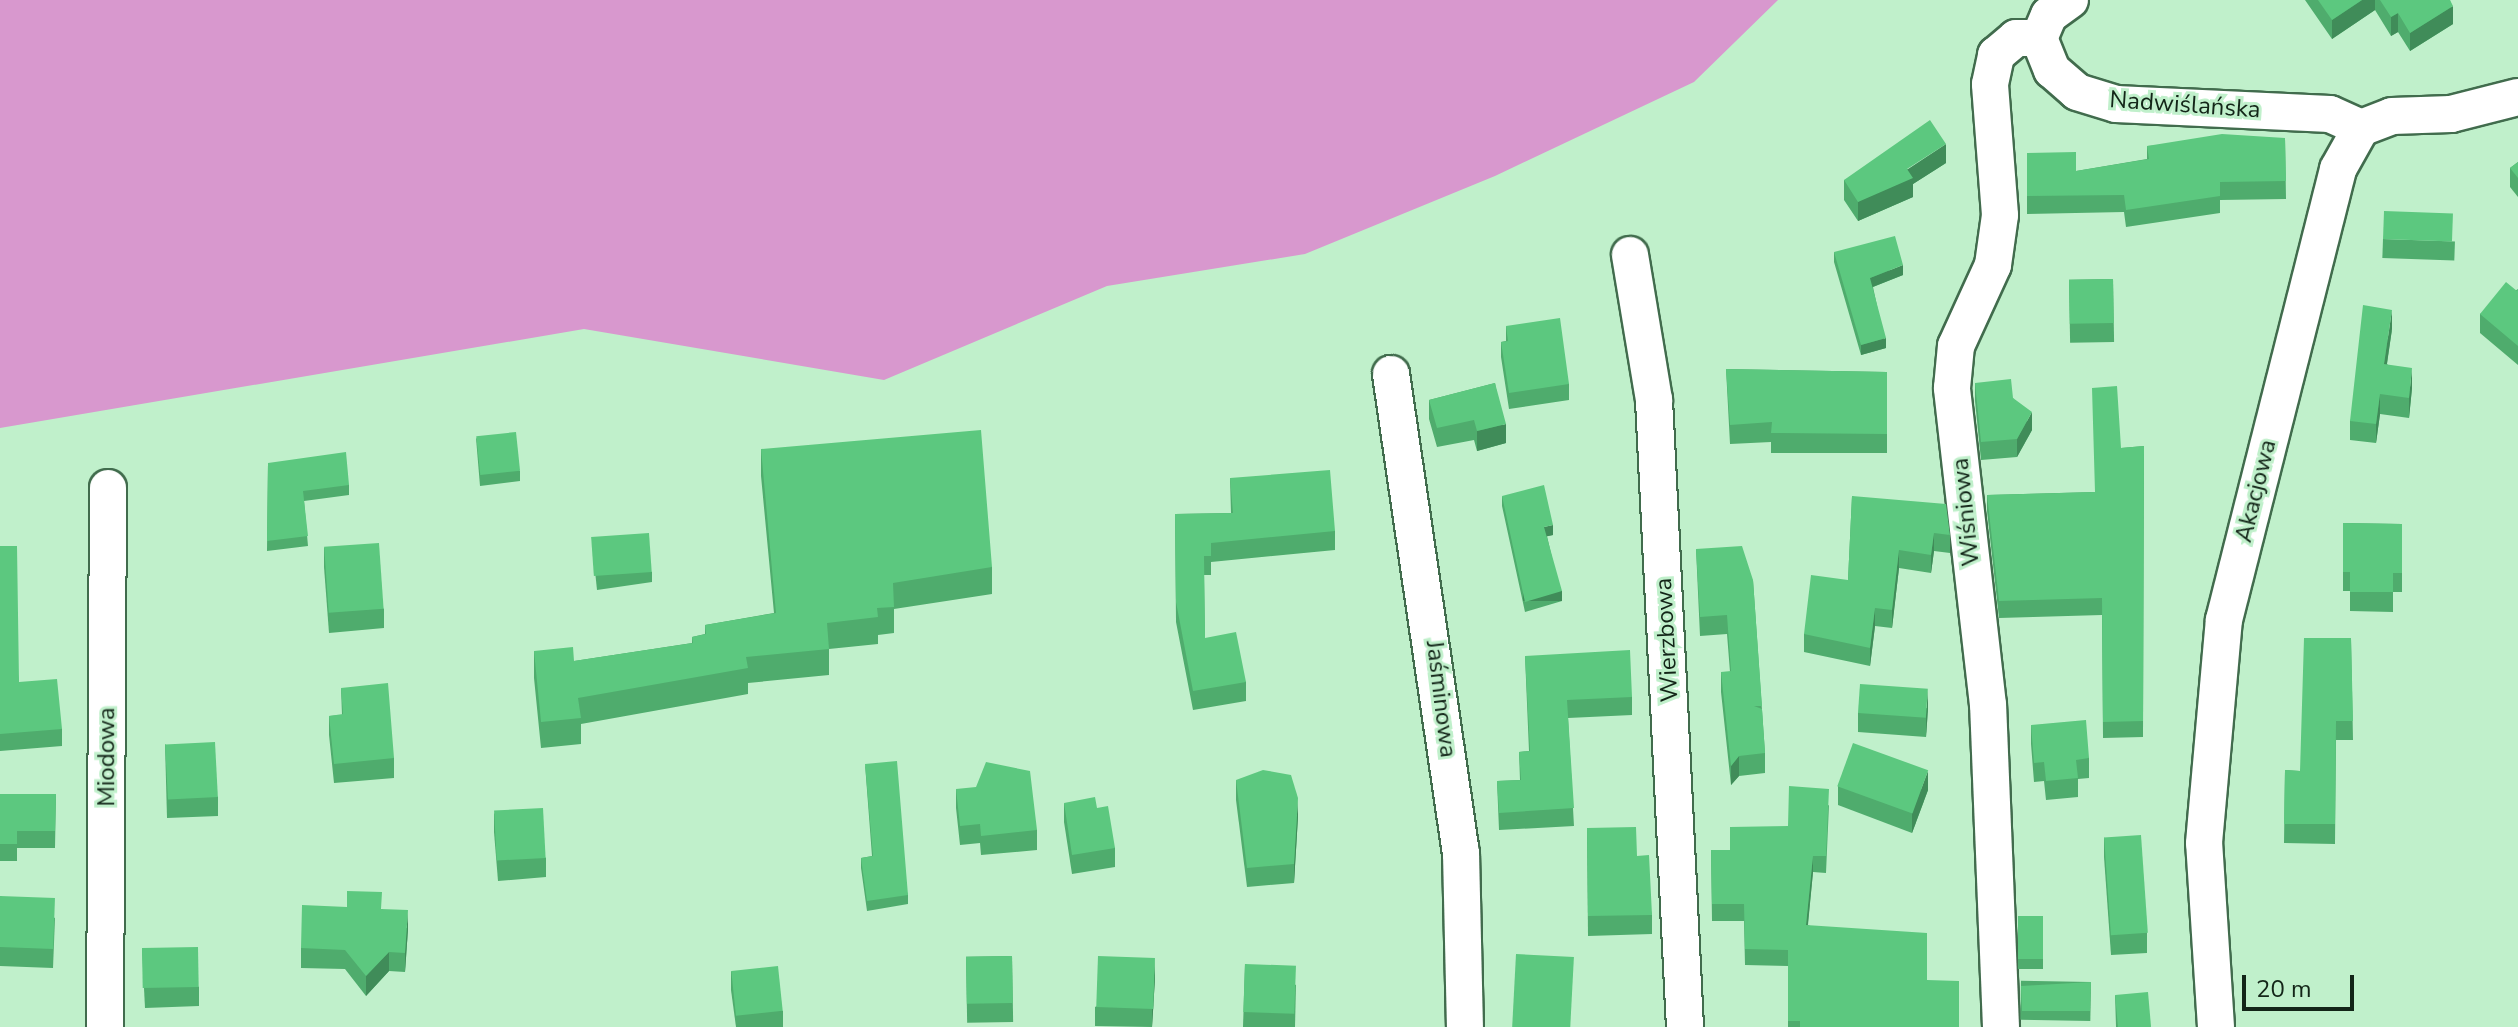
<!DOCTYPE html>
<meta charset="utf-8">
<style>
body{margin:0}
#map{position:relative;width:2518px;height:1027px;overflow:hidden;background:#c0f0cb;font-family:"Nunito Sans",sans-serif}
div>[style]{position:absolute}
.green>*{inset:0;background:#d898ce}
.roads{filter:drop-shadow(2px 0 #416c4d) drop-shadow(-2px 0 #416c4d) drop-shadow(0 2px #416c4d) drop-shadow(0 -2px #416c4d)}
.street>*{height:36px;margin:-18px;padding:0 18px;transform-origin:18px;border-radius:18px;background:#fff}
.wall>*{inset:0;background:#4fac6d;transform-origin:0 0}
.shaded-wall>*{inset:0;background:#408c59;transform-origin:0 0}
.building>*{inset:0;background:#5cc87f;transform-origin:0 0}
span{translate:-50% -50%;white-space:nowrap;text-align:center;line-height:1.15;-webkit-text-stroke:6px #c0f0cb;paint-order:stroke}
.street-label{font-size:24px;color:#132518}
.scale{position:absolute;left:2242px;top:975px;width:112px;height:36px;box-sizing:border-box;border:4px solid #132518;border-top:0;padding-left:10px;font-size:24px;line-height:28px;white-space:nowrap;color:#132518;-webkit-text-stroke:6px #c0f0cb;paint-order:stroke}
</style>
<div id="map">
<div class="green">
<i style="clip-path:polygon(0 0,1778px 0,1694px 82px,1495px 176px,1305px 254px,1107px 286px,884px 380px,584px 329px,0 428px)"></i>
</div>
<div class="roads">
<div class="street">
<i style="left:2070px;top:0;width:26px;rotate:144deg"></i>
<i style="left:2049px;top:15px;width:25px;rotate:113deg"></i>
<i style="left:2039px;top:38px;width:35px;rotate:68deg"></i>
<i style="left:2052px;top:70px;width:33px;rotate:41deg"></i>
<i style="left:2077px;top:92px;width:41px;rotate:17.1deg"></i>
<i style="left:2116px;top:104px;width:214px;rotate:2.7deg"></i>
<i style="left:2330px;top:114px;width:34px;rotate:24deg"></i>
<i style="left:1630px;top:255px;width:147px;rotate:80.6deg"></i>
<i style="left:1654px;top:400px;width:628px;rotate:87.17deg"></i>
<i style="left:1391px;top:374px;width:484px;rotate:81.7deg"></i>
<i style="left:1461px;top:853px;width:174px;rotate:88.7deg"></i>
<i style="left:105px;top:1027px;width:539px;rotate:-89.68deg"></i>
<i style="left:2001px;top:1027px;width:322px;rotate:-92.3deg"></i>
<i style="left:1988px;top:705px;width:319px;rotate:-96.5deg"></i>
<i style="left:1952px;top:388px;width:42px;rotate:-84.6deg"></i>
<i style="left:1956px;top:346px;width:89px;rotate:-65.4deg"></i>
<i style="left:1993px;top:265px;width:50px;rotate:-82deg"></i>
<i style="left:2000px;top:215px;width:131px;rotate:-94.4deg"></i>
<i style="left:1990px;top:84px;width:30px;rotate:-78deg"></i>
<i style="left:1996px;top:55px;width:26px;rotate:-40deg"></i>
<i style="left:2016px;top:38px;width:23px"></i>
<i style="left:2216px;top:1027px;width:184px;rotate:-93.7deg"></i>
<i style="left:2204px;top:843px;width:224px;rotate:-84.9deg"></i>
<i style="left:2224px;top:620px;width:465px;rotate:-75.8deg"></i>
<i style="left:2338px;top:169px;width:47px;rotate:-60.7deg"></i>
<i style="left:2361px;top:128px;width:33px;rotate:-21deg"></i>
<i style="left:2392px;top:116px;width:59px;rotate:-1.9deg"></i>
<i style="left:2451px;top:114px;width:69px;rotate:-14.2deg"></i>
</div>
</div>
<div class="wall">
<i style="clip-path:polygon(2305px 0,2450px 0,2453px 24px,2410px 51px,2398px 32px,2391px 36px,2375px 10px,2332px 39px)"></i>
<i style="clip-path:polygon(2285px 138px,2286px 199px,2220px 200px,2220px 213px,2126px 227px,2124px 212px,2027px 214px,2027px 153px,2076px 171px,2147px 159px,2147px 146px)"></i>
<i style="clip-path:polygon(2518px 162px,2518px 197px,2510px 187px,2510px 168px)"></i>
<i style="clip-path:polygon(1946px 163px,1913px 184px,1913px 197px,1858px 221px,1844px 200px,1844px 180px)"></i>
<i style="left:2383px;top:239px;width:72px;height:19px;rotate:2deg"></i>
<i style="clip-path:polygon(1834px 252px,1903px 275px,1873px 287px,1886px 348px,1861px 355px,1834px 262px)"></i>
<i style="left:2113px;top:279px;width:63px;height:44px;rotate:89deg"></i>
<i style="clip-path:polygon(2518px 289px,2518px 365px,2480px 333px,2480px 314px)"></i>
<i style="clip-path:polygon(1506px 326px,1569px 384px,1569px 400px,1509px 409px,1501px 357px,1501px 342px,1506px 341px)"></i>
<i style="clip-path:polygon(2392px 329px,2387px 364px,2412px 388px,2409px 418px,2380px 414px,2376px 443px,2350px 440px,2350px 421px)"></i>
<i style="clip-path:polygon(1726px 369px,1887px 372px,1887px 453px,1771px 453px,1771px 442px,1730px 444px)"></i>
<i style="clip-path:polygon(1495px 383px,1506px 443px,1477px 451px,1474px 440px,1437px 447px,1429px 419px,1429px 400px)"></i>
<i style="clip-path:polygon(1975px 383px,2013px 398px,2032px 430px,2017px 457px,1981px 460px,1975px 401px)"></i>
<i style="clip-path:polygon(476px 438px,520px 471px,520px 481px,480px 486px)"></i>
<i style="clip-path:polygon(2144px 446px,2143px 737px,2103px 738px,2102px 615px,1999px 618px,1987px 511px,1987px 495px,2095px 492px,2121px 448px)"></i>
<i style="clip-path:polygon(761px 449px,992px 567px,992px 594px,894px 609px,894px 633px,878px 635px,878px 644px,829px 649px,829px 675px,748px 683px,748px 694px,581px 724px,581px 744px,541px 748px,534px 678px,534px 651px,574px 661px,692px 643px,692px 637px,705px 634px,705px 625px,774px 613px,761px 476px)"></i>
<i style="clip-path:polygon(268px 463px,349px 485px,349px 495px,304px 501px,308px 546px,267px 551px)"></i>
<i style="clip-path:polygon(1230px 478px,1335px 531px,1335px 550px,1211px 562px,1211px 575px,1204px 575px,1205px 638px,1246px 682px,1246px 701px,1193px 710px,1176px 622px,1175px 514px,1231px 513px)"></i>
<i style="clip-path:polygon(1502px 496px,1553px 535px,1547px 536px,1562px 601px,1525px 612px,1502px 506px)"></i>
<i style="clip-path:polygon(1852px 496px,1950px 535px,1950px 553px,1934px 551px,1931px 573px,1899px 568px,1892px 628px,1875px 626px,1870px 666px,1804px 652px,1804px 634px,1848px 580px)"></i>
<i style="clip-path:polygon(2343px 523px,2402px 524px,2402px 592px,2393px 592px,2393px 612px,2350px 611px,2350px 591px,2343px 591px)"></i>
<i style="clip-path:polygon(592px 542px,652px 572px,652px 582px,597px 590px)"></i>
<i style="clip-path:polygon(0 546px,19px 682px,62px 729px,62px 746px,0 751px)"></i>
<i style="clip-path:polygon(324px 547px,384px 609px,384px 628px,329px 633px,324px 567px)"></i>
<i style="clip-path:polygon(1696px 549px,1753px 580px,1765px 753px,1765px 773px,1739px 776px,1731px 785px,1721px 692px,1721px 672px,1730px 672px,1727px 634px,1700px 636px)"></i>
<i style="clip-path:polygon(2351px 638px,2353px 740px,2336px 740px,2335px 844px,2284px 843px,2285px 770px,2300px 771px)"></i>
<i style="clip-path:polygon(1525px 656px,1632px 697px,1632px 715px,1568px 718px,1574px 826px,1499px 830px,1497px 781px,1520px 780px,1519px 752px,1529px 751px)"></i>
<i style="clip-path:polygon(341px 688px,394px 758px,394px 778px,334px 783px,329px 735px,329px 716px,342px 715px)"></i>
<i style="clip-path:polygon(1928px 708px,1926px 737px,1858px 732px,1858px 713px)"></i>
<i style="clip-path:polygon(2031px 725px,2089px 758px,2089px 778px,2078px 779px,2078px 797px,2046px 800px,2044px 781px,2034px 782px,2031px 744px)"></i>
<i style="clip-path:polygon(165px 744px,218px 797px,218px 816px,167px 818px)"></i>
<i style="clip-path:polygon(865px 764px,908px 895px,908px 904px,867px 911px,861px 868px,861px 858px,872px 856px)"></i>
<i style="clip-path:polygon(1236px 780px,1298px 817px,1294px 883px,1247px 887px,1236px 800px)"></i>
<i style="clip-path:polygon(1838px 786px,1928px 790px,1912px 833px,1838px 805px)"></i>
<i style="clip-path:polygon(956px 789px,1037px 830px,1037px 850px,981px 855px,980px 843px,960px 845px,956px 808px)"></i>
<i style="clip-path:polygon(0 794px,56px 794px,55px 848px,17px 848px,17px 861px,0 861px)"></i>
<i style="clip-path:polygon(1064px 803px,1115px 848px,1115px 867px,1072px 874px,1064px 822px)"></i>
<i style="clip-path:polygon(1829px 805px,1826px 873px,1813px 872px,1808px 925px,1927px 980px,1959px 1027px,1788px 1027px,1788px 966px,1745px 965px,1744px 921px,1712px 921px,1711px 850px,1730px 850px,1788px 826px)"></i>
<i style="clip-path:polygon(494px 813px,546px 858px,546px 877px,498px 881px,494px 832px)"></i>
<i style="clip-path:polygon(1587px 828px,1637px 856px,1652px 915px,1652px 934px,1588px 936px)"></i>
<i style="clip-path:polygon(2104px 837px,2147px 933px,2147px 953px,2111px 955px,2104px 857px)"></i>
<i style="clip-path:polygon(0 896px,55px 918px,53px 968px,0 966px)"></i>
<i style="clip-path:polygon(382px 909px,408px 929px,405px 972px,389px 971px,366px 996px,345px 969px,301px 968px,301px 948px)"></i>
<i style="left:2043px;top:916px;width:53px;height:25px;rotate:90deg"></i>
<i style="clip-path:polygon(142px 949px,199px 987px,199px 1006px,145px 1008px)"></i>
<i style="left:1012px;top:956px;width:66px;height:46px;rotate:89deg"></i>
<i style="clip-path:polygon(1245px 964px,1296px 985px,1295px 1027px,1243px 1027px)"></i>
<i style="clip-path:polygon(731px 971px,783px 1011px,783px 1027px,736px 1027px,731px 990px)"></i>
<i style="clip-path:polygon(1155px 978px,1152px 1027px,1095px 1026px,1095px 1007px)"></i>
<i style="left:2091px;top:982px;width:39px;height:70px;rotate:91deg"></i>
<i style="clip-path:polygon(2115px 995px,2151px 1027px,2116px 1027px)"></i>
</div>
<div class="shaded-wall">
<i style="clip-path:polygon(2362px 0,2375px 0,2375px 10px,2332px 39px,2332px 20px)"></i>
<i style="clip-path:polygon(2453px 6px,2453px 24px,2410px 51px,2410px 33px)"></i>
<i style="clip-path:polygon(2398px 13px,2398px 32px,2391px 36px,2391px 17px)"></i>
<i style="clip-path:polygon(1946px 144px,1946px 163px,1913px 184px,1913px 197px,1858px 221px,1858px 202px)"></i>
<i style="clip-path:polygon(1903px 265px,1903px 275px,1870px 288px,1870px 278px)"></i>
<i style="clip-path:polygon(2392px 310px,2392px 329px,2384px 383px,2384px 364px)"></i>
<i style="clip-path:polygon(1886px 338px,1886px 348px,1861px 355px,1861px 345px)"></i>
<i style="clip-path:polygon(2412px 368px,2412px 388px,2409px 418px,2409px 398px)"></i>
<i style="clip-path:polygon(2380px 394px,2380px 414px,2376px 443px,2376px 424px)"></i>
<i style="clip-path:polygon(2032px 412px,2032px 430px,2017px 457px,2017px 439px)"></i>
<i style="clip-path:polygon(1506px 424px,1506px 443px,1477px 451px,1477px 431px)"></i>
<i style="clip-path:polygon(1553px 525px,1553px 535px,1544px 537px,1544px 527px)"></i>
<i style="clip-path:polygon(1934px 533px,1934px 551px,1931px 573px,1931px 555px)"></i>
<i style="clip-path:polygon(1899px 550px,1899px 568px,1892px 628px,1892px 610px)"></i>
<i style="left:1562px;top:591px;width:10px;height:39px;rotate:90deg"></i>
<i style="clip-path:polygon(1875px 608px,1875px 626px,1870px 666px,1870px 648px)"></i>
<i style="clip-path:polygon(1928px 689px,1928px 708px,1926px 737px,1926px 717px)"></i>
<i style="clip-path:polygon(1739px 756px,1739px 776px,1731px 785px,1731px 766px)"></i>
<i style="clip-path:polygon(1928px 771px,1928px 790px,1912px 833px,1912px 813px)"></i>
<i style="clip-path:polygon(1298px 798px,1298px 817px,1294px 883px,1294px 864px)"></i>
<i style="clip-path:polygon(1813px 856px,1813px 872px,1806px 942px,1806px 925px)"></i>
<i style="clip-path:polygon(408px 910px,408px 929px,405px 972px,405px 953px)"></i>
<i style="clip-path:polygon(389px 952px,389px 971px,366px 996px,366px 976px)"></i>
<i style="clip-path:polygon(1155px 958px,1155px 978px,1152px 1027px,1152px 1010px)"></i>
</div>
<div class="building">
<i style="clip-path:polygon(2318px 0,2362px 0,2332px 20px)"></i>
<i style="clip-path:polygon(2380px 0,2450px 0,2453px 6px,2410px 33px,2398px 13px,2391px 17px)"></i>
<i style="clip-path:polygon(1930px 120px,1946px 144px,1907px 169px,1913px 178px,1858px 202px,1844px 180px)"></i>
<i style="clip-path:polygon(2222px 134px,2285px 138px,2286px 181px,2220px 182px,2220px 196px,2126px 210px,2124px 195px,2027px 196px,2027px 153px,2076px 152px,2076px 171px,2149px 159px,2147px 146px)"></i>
<i style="clip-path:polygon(2518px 162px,2518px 178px,2510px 168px)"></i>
<i style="left:2384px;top:211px;width:69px;height:28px;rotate:2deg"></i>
<i style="clip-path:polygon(1895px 236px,1903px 265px,1870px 278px,1886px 338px,1861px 345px,1834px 252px)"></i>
<i style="left:2113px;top:279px;width:44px;height:44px;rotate:89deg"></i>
<i style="clip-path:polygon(2506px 282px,2517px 291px,2518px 289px,2518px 346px,2480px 314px)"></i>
<i style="clip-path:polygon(2363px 305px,2392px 310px,2384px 364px,2412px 368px,2409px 398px,2380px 394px,2376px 424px,2350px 421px)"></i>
<i style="clip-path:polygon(1560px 318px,1569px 384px,1509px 393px,1501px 342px,1508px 341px,1506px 326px)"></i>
<i style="clip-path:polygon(1726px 369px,1887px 372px,1887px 434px,1771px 433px,1772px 422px,1730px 425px)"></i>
<i style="clip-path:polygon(2011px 379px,2013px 398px,2032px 412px,2017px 439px,1981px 442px,1975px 383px)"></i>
<i style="clip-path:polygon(1495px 383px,1506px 424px,1477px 431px,1474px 420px,1437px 428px,1429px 400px)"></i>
<i style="clip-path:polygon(2117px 386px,2121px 448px,2144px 446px,2143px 721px,2103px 722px,2102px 598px,1999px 601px,1987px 495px,2095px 492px,2092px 388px)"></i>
<i style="clip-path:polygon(981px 430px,992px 567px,893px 583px,894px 607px,877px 608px,878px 617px,827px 623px,829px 649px,746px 657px,748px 668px,578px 698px,581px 718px,541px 722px,534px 651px,573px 647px,574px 661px,693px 643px,692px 637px,706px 634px,705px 625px,776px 613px,761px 449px)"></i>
<i style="left:516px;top:432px;width:39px;height:40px;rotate:84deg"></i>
<i style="clip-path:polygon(346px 452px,349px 485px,303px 491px,308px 536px,267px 541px,268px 463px)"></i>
<i style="clip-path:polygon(1330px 470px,1335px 531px,1211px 543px,1211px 556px,1204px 556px,1205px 638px,1236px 632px,1246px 682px,1193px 691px,1176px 602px,1175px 514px,1233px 513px,1230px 478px)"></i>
<i style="clip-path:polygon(1544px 485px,1553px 525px,1544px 527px,1562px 591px,1525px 602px,1502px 496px)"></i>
<i style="clip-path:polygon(1852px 496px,1946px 504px,1950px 535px,1934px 533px,1931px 555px,1899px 550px,1892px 610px,1875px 608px,1870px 648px,1804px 634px,1811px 575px,1848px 580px)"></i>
<i style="clip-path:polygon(2343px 523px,2402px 524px,2402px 573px,2393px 573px,2393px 592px,2350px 592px,2350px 572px,2343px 572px)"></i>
<i style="left:649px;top:533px;width:39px;height:58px;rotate:86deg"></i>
<i style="left:379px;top:543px;width:66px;height:55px;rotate:86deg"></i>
<i style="clip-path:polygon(0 546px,17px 546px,19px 682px,57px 679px,62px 729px,0 734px)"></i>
<i style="clip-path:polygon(1742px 546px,1753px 580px,1762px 706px,1754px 706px,1762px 709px,1765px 753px,1739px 756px,1731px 766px,1721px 672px,1731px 671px,1727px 615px,1700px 617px,1696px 549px)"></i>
<i style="clip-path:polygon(2304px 638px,2351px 638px,2353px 721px,2336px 721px,2335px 824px,2284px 824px,2285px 770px,2300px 771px)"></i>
<i style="clip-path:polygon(1630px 650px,1632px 697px,1567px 700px,1574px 808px,1499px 813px,1497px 781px,1521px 780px,1519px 752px,1530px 751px,1525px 656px)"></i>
<i style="clip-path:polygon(388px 683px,394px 758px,334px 764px,329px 716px,343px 714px,341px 688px)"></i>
<i style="left:1860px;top:684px;width:68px;height:29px;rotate:4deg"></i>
<i style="clip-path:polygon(2086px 720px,2089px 758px,2076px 760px,2078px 778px,2046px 781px,2044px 762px,2034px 763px,2031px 725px)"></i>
<i style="left:215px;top:742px;width:55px;height:50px;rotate:87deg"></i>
<i style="left:1853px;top:743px;width:80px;height:46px;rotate:20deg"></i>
<i style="clip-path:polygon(897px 761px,908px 895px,867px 901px,861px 858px,873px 856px,865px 764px)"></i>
<i style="clip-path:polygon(986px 762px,1030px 771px,1037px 830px,981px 836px,980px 824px,960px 826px,956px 789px,976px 787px)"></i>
<i style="clip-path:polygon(1263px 770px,1291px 775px,1298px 798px,1294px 864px,1247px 868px,1236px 780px)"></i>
<i style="clip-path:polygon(1789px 786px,1829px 789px,1826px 856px,1813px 856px,1806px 925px,1927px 933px,1927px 980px,1959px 981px,1959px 1027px,1800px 1027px,1800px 1021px,1788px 1021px,1788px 950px,1745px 949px,1744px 904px,1712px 904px,1711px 850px,1730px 850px,1730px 827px,1788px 826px)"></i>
<i style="clip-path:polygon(0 794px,56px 794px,55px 831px,17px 831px,17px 844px,0 844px)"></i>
<i style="clip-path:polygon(1095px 797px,1097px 808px,1108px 806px,1115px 848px,1072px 855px,1064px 803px)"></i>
<i style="left:543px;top:808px;width:50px;height:49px;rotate:87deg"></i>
<i style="clip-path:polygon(1636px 827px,1637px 856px,1649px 855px,1652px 915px,1588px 916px,1587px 828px)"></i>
<i style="left:2141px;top:835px;width:98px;height:37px;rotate:86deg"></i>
<i style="clip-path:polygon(347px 891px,382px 892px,381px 909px,408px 910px,405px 953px,389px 952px,366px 976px,345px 950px,301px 948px,302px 905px,347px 907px)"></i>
<i style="left:0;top:896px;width:55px;height:51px;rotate:2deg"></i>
<i style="left:2043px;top:916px;width:43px;height:25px;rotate:90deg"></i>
<i style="left:198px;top:947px;width:40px;height:56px;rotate:89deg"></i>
<i style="left:1516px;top:954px;width:58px;height:73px;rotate:3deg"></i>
<i style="left:1012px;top:956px;width:47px;height:46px;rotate:89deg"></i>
<i style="left:1098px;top:956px;width:57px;height:51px;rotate:2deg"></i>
<i style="left:1245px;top:964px;width:51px;height:48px;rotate:2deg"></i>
<i style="left:778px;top:966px;width:45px;height:47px;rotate:84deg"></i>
<i style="clip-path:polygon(2091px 982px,2090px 1011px,2022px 1011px,2021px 986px)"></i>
<i style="left:2148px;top:992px;width:35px;height:33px;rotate:85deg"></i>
</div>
<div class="street-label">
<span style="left:2185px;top:105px;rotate:4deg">Nadwiślańska</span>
<span style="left:2256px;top:491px;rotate:-76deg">Akacjowa</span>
<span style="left:1966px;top:512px;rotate:-96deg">Wiśniowa</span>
<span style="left:1667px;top:640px;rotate:-93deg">Wierzbowa</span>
<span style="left:1441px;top:699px;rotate:83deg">Jaśminowa</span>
<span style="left:107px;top:757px;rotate:-90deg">Miodowa</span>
</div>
<div class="scale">20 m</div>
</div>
